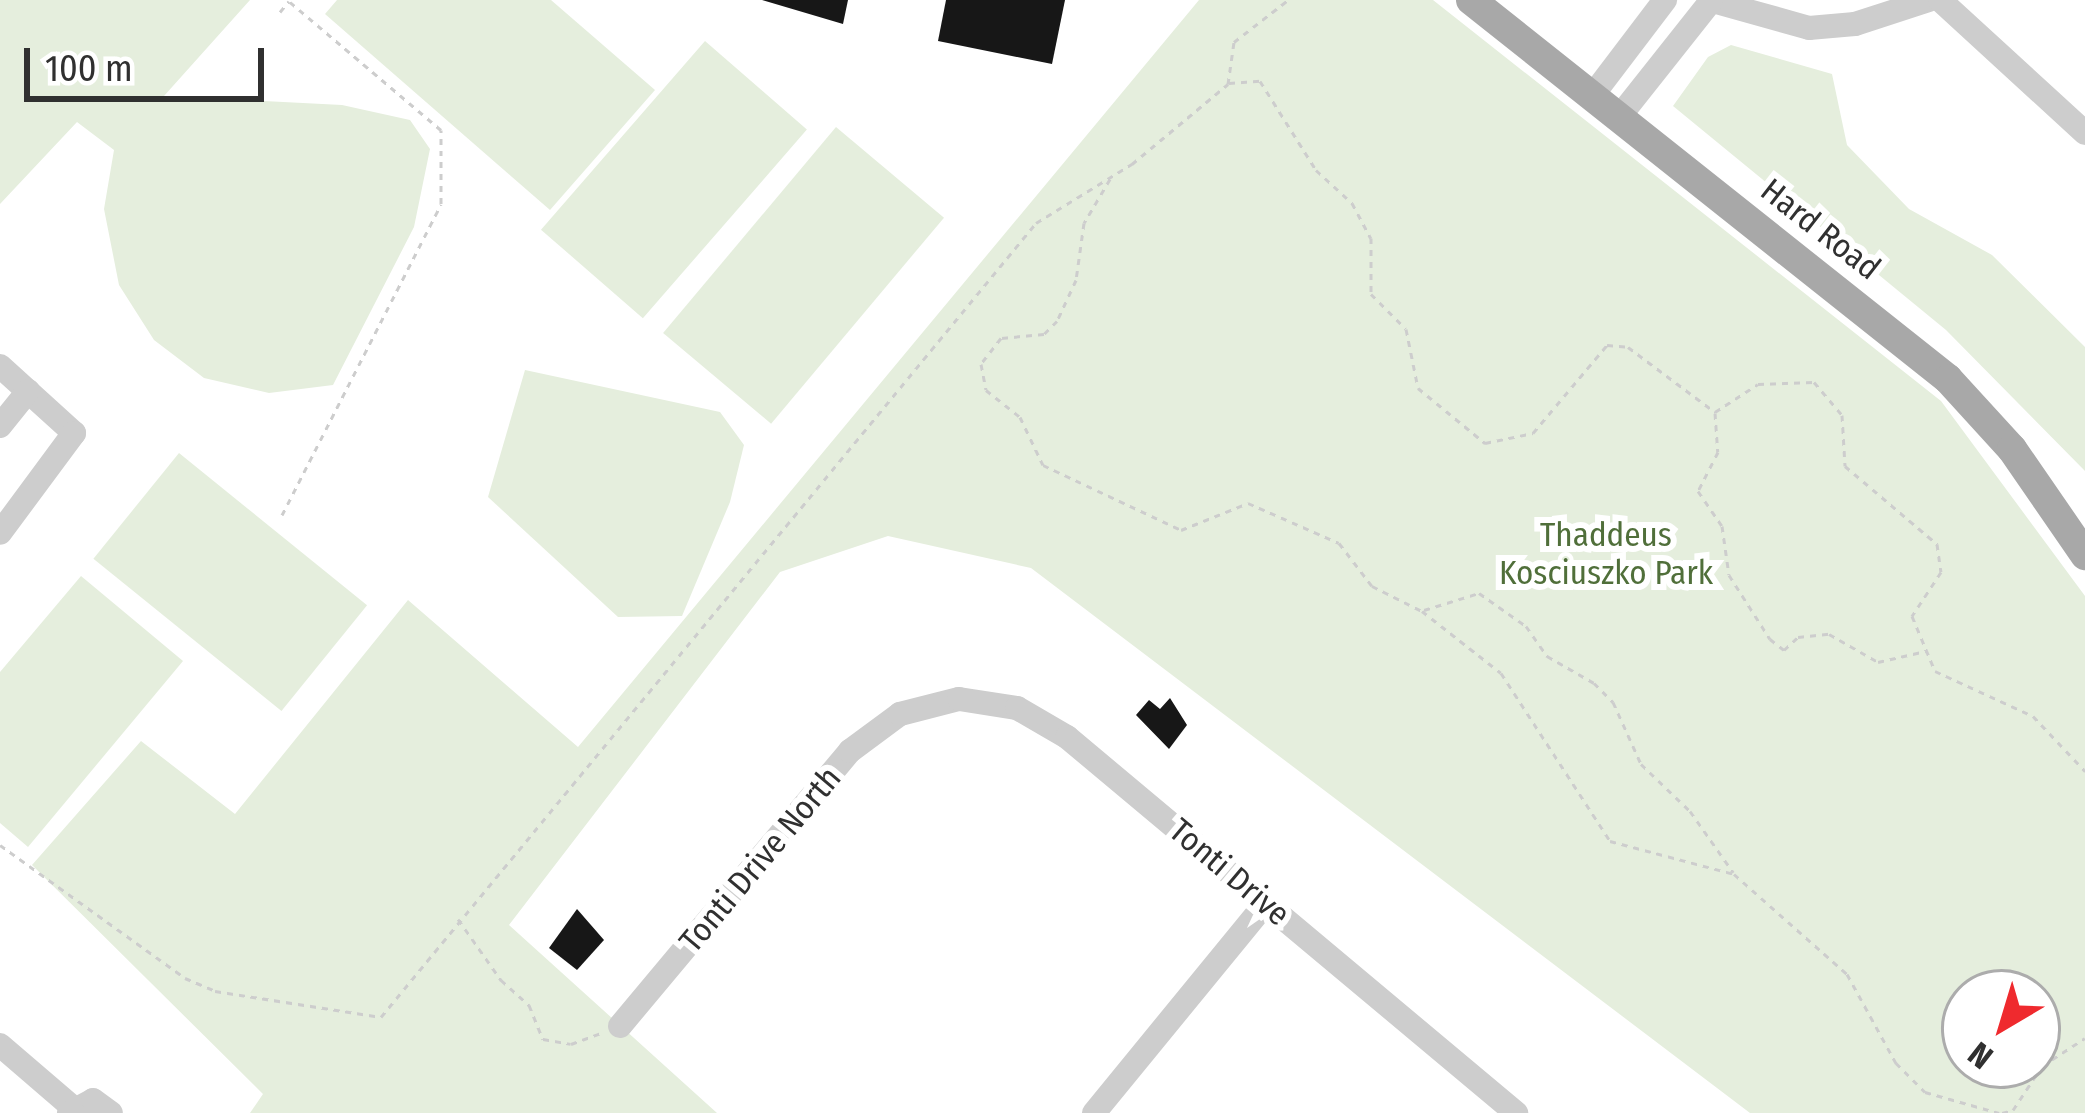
<!DOCTYPE html>
<style>
body{margin:0}
#map{position:relative;width:2085px;height:1113px;overflow:hidden;background:#fff;font-family:"Fira Sans Condensed",sans-serif}
div>[style]{position:absolute}
.green>*{inset:0;background:#e5eedd;transform-origin:0 0}
.building>*{inset:0;background:#171717}
.path>*{height:3px;margin-top:-1.5px;transform-origin:0;background:repeating-linear-gradient(90deg,#cdcdcd 0 6px,transparent 0 12px)}
.minor>*{height:24px;margin:-12px;padding:0 12px;transform-origin:12px;border-radius:12px;background:#cdcdcd}
.major>*{height:30px;margin:-15px;padding:0 15px;transform-origin:15px;border-radius:15px;background:#a8a8a8}
span{translate:-50% -50%;white-space:nowrap;text-align:center;line-height:1.15;-webkit-text-stroke:12px #fff;paint-order:stroke}
.street-label{font-size:33px;color:#303030}
.park-label{font-size:33px;color:#506f3a}
.north{position:absolute;left:1941px;top:969px;width:120px;height:120px;box-sizing:border-box;background:#fff;border:3px solid #acacac;border-radius:50%;rotate:218deg;font-size:33px;font-weight:700;line-height:48px;text-align:center;color:#303030}
.north::after{content:'';display:block;margin:auto;width:42px;height:54px;background:#ef2a2e;clip-path:polygon(50% 0,100% 100%,50% 72%,0 100%)}
.scale{position:absolute;left:24px;top:48px;width:240px;height:54px;box-sizing:border-box;border:6px solid #303030;border-top:0;padding-left:15px;font-size:36px;line-height:42px;white-space:nowrap;color:#303030;-webkit-text-stroke:9px #fff;paint-order:stroke}
</style>
<div id="map">
<div class="green">
<i style="clip-path:polygon(0 0,250px 0,164px 96px,342px 105px,410px 120px,430px 149px,414px 227px,333px 385px,269px 393px,204px 378px,154px 340px,119px 285px,104px 209px,114px 150px,77px 122px,0 204px)"></i>
<i style="clip-path:polygon(337px 0,551px 0,655px 90px,550px 210px,325px 14px)"></i>
<i style="clip-path:polygon(evenodd,1199px 0,1433px 0,1941px 401px,2085px 596px,2085px 1113px,1750px 1113px,1031px 568px,888px 536px,780px 572px,509px 925px,717px 1113px,250px 1113px,263px 1094px,32px 865px,141px 741px,235px 814px,408px 600px,578px 747px,1199px 0,1965px 993px,2037px 993px,2037px 1065px,1965px 1065px,1965px 993px)"></i>
<i style="left:705px;top:41px;width:135px;height:250px;rotate:41deg"></i>
<i style="clip-path:polygon(1731px 45px,1832px 74px,1847px 145px,1909px 209px,1992px 255px,2085px 347px,2085px 471px,1946px 330px,1673px 106px,1708px 57px)"></i>
<i style="left:836px;top:127px;width:141px;height:269px;rotate:40deg"></i>
<i style="clip-path:polygon(525px 370px,720px 412px,744px 445px,730px 502px,682px 616px,618px 617px,488px 497px)"></i>
<i style="left:179px;top:453px;width:242px;height:136px;rotate:39deg"></i>
<i style="clip-path:polygon(81px 576px,183px 661px,28px 847px,0 823px,0 672px)"></i>
</div>
<div class="building">
<i style="clip-path:polygon(762px 0,848px 0,843px 24px)"></i>
<i style="clip-path:polygon(946px 0,1065px 0,1052px 64px,938px 41px)"></i>
<i style="clip-path:polygon(1170px 698px,1187px 725px,1169px 749px,1136px 715px,1149px 700px,1160px 709px)"></i>
<i style="clip-path:polygon(577px 909px,604px 940px,577px 970px,549px 948px)"></i>
</div>
<div class="path">
<i style="left:280px;top:12px;width:14px;rotate:-51deg"></i>
<i style="left:1229px;top:83px;width:31px;rotate:-4deg"></i>
<i style="left:1260px;top:81px;width:105px;rotate:57.8deg"></i>
<i style="left:1316px;top:170px;width:49px;rotate:42.5deg"></i>
<i style="left:1352px;top:203px;width:40px;rotate:62deg"></i>
<i style="left:1371px;top:238px;width:56px;rotate:90deg"></i>
<i style="left:1371px;top:294px;width:49px;rotate:45deg"></i>
<i style="left:1406px;top:329px;width:60px;rotate:78.5deg"></i>
<i style="left:1418px;top:388px;width:87px;rotate:39.4deg"></i>
<i style="left:1485px;top:443px;width:49px;rotate:-11.8deg"></i>
<i style="left:1533px;top:433px;width:115px;rotate:-49.9deg"></i>
<i style="left:1607px;top:345px;width:21px;rotate:5deg"></i>
<i style="left:1628px;top:347px;width:109px;rotate:36.8deg"></i>
<i style="left:1715px;top:412px;width:51px;rotate:-33.1deg"></i>
<i style="left:1758px;top:384px;width:56px;rotate:-2deg"></i>
<i style="left:1814px;top:382px;width:43px;rotate:49.7deg"></i>
<i style="left:1842px;top:415px;width:51px;rotate:86.6deg"></i>
<i style="left:1845px;top:466px;width:121px;rotate:40.3deg"></i>
<i style="left:1937px;top:544px;width:28px;rotate:82deg"></i>
<i style="left:1941px;top:572px;width:53px;rotate:123.4deg"></i>
<i style="left:1912px;top:616px;width:60px;rotate:67.3deg"></i>
<i style="left:1935px;top:671px;width:108px;rotate:24.7deg"></i>
<i style="left:2033px;top:716px;width:76px;rotate:46.6deg"></i>
<i style="left:1110px;top:179px;width:51px;rotate:120.6deg"></i>
<i style="left:1084px;top:223px;width:58px;rotate:98deg"></i>
<i style="left:1076px;top:280px;width:45px;rotate:114.9deg"></i>
<i style="left:1057px;top:321px;width:18px;rotate:135deg"></i>
<i style="left:1044px;top:334px;width:43px;rotate:174.7deg"></i>
<i style="left:1001px;top:338px;width:33px;rotate:128deg"></i>
<i style="left:981px;top:364px;width:26px;rotate:79deg"></i>
<i style="left:986px;top:390px;width:43px;rotate:38.5deg"></i>
<i style="left:1020px;top:417px;width:53px;rotate:64.4deg"></i>
<i style="left:1043px;top:465px;width:153px;rotate:25.2deg"></i>
<i style="left:1181px;top:530px;width:72px;rotate:-21.9deg"></i>
<i style="left:1248px;top:503px;width:99px;rotate:23.7deg"></i>
<i style="left:1339px;top:543px;width:54px;rotate:52.5deg"></i>
<i style="left:1372px;top:586px;width:56px;rotate:26.6deg"></i>
<i style="left:1422px;top:611px;width:100px;rotate:38.1deg"></i>
<i style="left:1501px;top:673px;width:200px;rotate:57deg"></i>
<i style="left:1610px;top:841px;width:128px;rotate:14.9deg"></i>
<i style="left:1734px;top:874px;width:151px;rotate:41.5deg"></i>
<i style="left:1847px;top:974px;width:102px;rotate:61.2deg"></i>
<i style="left:1896px;top:1063px;width:41px;rotate:45deg"></i>
<i style="left:1925px;top:1092px;width:77px;rotate:15.8deg"></i>
<i style="left:1715px;top:413px;width:39px;rotate:86deg"></i>
<i style="left:1718px;top:452px;width:44px;rotate:117.1deg"></i>
<i style="left:1698px;top:491px;width:42px;rotate:55.6deg"></i>
<i style="left:1722px;top:526px;width:49px;rotate:81.9deg"></i>
<i style="left:1729px;top:575px;width:76px;rotate:57.4deg"></i>
<i style="left:1770px;top:639px;width:18px;rotate:38deg"></i>
<i style="left:1784px;top:650px;width:19px;rotate:-43deg"></i>
<i style="left:1798px;top:637px;width:31px;rotate:-6deg"></i>
<i style="left:1829px;top:634px;width:56px;rotate:29.7deg"></i>
<i style="left:1878px;top:662px;width:49px;rotate:-12.9deg"></i>
<i style="left:282px;top:515px;width:349px;rotate:-62.9deg"></i>
<i style="left:441px;top:204px;width:74px;rotate:-90deg"></i>
<i style="left:441px;top:130px;width:199px;rotate:-139.7deg"></i>
<i style="left:1424px;top:610px;width:58px;rotate:-17.2deg"></i>
<i style="left:1479px;top:593px;width:57px;rotate:35.1deg"></i>
<i style="left:1526px;top:626px;width:37px;rotate:55deg"></i>
<i style="left:1547px;top:656px;width:54px;rotate:29.9deg"></i>
<i style="left:1594px;top:683px;width:27px;rotate:45deg"></i>
<i style="left:1613px;top:702px;width:68px;rotate:65.7deg"></i>
<i style="left:1641px;top:764px;width:68px;rotate:43.8deg"></i>
<i style="left:1690px;top:811px;width:75px;rotate:54.8deg"></i>
<i style="left:0;top:845px;width:228px;rotate:35.7deg"></i>
<i style="left:185px;top:978px;width:33px;rotate:23deg"></i>
<i style="left:215px;top:991px;width:168px;rotate:8.9deg"></i>
<i style="left:381px;top:1017px;width:1029px;rotate:-50.48deg"></i>
<i style="left:1036px;top:223px;width:113px;rotate:-31.6deg"></i>
<i style="left:1132px;top:164px;width:125px;rotate:-39.8deg"></i>
<i style="left:1228px;top:84px;width:42px;rotate:-81.9deg"></i>
<i style="left:1234px;top:42px;width:68px;rotate:-37.9deg"></i>
<i style="left:458px;top:919px;width:75px;rotate:54.8deg"></i>
<i style="left:501px;top:980px;width:38px;rotate:42deg"></i>
<i style="left:529px;top:1005px;width:37px;rotate:68deg"></i>
<i style="left:543px;top:1039px;width:28px;rotate:10deg"></i>
<i style="left:571px;top:1044px;width:33px;rotate:-20deg"></i>
<i style="left:2002px;top:1113px;width:11px;rotate:-15deg"></i>
<i style="left:2013px;top:1110px;width:53px;rotate:-56.6deg"></i>
<i style="left:2042px;top:1066px;width:51px;rotate:-33.1deg"></i>
</div>
<div class="minor">
<i style="left:1709px;top:0;width:104px;rotate:15.6deg"></i>
<i style="left:1809px;top:28px;width:46px;rotate:-5deg"></i>
<i style="left:1855px;top:24px;width:78px;rotate:-18deg"></i>
<i style="left:1940px;top:0;width:197px;rotate:42.5deg"></i>
<i style="left:1592px;top:96px;width:121px;rotate:-52.8deg"></i>
<i style="left:1619px;top:117px;width:148px;rotate:-51.6deg"></i>
<i style="left:0;top:366px;width:100px;rotate:42.2deg"></i>
<i style="left:74px;top:433px;width:124px;rotate:126.5deg"></i>
<i style="left:0;top:426px;width:45px;rotate:-51.3deg"></i>
<i style="left:620px;top:1026px;width:359px;rotate:-50.1deg"></i>
<i style="left:850px;top:751px;width:62px;rotate:-36.5deg"></i>
<i style="left:900px;top:714px;width:61px;rotate:-14.3deg"></i>
<i style="left:959px;top:699px;width:59px;rotate:8.8deg"></i>
<i style="left:1017px;top:708px;width:58px;rotate:30.1deg"></i>
<i style="left:1067px;top:737px;width:586px;rotate:39.94deg"></i>
<i style="left:0;top:1045px;width:95px;rotate:40.7deg"></i>
<i style="left:69px;top:1113px;width:27px;rotate:-28deg"></i>
<i style="left:93px;top:1100px;width:22px;rotate:36deg"></i>
<i style="left:1094px;top:1113px;width:270px;rotate:-50.7deg"></i>
</div>
<div class="major">
<i style="left:1471px;top:0;width:609px;rotate:38.47deg"></i>
<i style="left:1948px;top:379px;width:95px;rotate:47.6deg"></i>
<i style="left:2012px;top:449px;width:129px;rotate:55.4deg"></i>
</div>
<div class="street-label">
<span style="left:1820px;top:230px;rotate:38deg">Hard Road</span>
<span style="left:761px;top:860px;rotate:-50deg">Tonti Drive North</span>
<span style="left:1229px;top:873px;rotate:40deg">Tonti Drive</span>
</div>
<div class="park-label">
<span style="left:1606px;top:555px">Thaddeus<br>Kosciuszko Park</span>
</div>
<div class="north">N</div>
<div class="scale">100 m</div>
</div>
